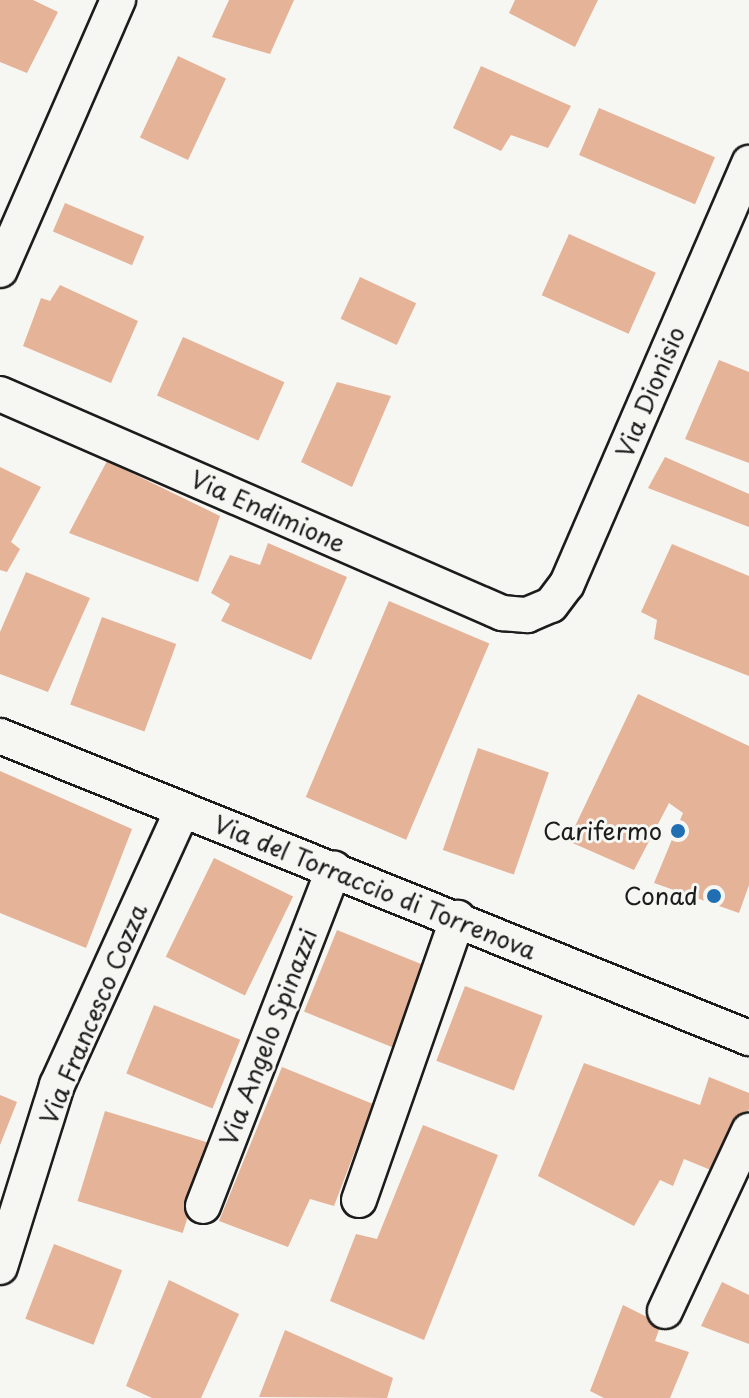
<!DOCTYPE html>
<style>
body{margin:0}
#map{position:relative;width:749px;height:1398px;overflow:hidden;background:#f6f6f2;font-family:"Playpen Sans",sans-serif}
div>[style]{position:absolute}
.building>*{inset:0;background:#e5b398;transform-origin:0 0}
.roads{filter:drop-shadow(2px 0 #1c1c1c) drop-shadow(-2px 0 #1c1c1c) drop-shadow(0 2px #1c1c1c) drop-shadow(0 -2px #1c1c1c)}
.street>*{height:34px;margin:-17px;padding:0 17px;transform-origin:17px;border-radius:17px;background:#f6f6f2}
.dots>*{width:22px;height:22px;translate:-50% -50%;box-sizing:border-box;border:4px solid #f6f6f2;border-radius:50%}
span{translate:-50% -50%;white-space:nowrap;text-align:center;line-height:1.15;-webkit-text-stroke:6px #f6f6f2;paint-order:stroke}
.street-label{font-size:24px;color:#1c1c1c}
.poi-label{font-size:24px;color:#1c1c1c}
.right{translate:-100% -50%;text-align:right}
</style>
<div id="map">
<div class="building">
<i style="clip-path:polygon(0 0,33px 0,58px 12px,27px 73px,0 62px)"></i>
<i style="clip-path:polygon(229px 0,294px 0,270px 54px,212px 37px)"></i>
<i style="clip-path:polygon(515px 0,598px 0,575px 47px,509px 13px)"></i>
<i style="left:178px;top:56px;width:53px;height:90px;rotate:25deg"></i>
<i style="clip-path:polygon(481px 66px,571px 106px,548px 148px,511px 135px,501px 151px,453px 128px)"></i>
<i style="left:599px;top:108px;width:126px;height:51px;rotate:23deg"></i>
<i style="left:65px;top:203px;width:86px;height:31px;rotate:23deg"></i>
<i style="left:569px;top:234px;width:95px;height:67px;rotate:24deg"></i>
<i style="left:360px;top:277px;width:62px;height:46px;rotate:25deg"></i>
<i style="clip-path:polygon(60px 285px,138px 321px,111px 383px,23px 346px,41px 298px,50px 301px)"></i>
<i style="left:183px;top:337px;width:111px;height:64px;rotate:24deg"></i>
<i style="clip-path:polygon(719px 360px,749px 372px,749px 463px,685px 439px)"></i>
<i style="clip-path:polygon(337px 382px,391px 396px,352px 487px,301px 462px)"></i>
<i style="clip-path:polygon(665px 457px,749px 494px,749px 527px,648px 488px)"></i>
<i style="clip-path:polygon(107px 461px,220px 516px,198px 582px,69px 533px)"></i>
<i style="clip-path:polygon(0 467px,41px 487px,11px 542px,20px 549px,7px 572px,0 570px)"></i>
<i style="clip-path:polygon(268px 543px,347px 577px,311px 660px,221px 621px,230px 604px,211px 593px,230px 555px,260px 565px)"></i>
<i style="clip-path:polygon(672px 544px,749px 576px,749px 676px,654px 639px,657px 620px,641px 612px)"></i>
<i style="clip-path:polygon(26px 572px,90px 598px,48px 692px,0 674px,0 632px)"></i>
<i style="left:389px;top:601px;width:109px;height:213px;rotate:23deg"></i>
<i style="left:102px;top:617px;width:79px;height:93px;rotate:20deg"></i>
<i style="clip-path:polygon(638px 694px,749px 746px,749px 885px,739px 913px,654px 883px,683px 813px,669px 803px,634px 870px,568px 841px)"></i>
<i style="left:478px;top:748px;width:75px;height:108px;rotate:19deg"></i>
<i style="clip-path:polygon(0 771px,132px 829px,86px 948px,0 913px)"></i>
<i style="left:214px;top:858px;width:88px;height:110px;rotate:26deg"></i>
<i style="left:337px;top:930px;width:98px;height:88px;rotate:22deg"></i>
<i style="left:465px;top:986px;width:83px;height:80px;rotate:21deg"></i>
<i style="left:154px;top:1005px;width:93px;height:74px;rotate:22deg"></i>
<i style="clip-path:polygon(584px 1063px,700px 1105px,709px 1077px,749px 1093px,749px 1109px,718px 1173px,684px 1159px,673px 1186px,660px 1180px,634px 1226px,538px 1176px)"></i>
<i style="clip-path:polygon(282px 1067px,373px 1104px,334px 1206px,310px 1199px,288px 1247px,219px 1221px)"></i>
<i style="clip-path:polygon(0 1095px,17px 1102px,0 1145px)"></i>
<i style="left:105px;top:1111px;width:110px;height:94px;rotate:17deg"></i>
<i style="clip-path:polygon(423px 1125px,498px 1155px,424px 1340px,330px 1301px,356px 1234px,377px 1239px)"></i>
<i style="left:54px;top:1244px;width:73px;height:80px;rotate:21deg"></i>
<i style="clip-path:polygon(169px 1280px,239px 1314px,201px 1398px,152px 1398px,126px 1386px)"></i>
<i style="clip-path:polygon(722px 1282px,749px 1295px,749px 1344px,701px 1326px)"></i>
<i style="clip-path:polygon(623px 1305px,661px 1324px,655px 1341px,689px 1352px,670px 1398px,604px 1398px,590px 1391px)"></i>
<i style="clip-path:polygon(285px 1330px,393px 1378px,387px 1398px,259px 1397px)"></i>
</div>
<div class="roads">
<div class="street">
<i style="left:0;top:270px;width:295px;rotate:-66.4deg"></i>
<i style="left:0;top:394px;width:548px;rotate:23.57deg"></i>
<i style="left:502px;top:613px;width:25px;rotate:5deg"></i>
<i style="left:527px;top:615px;width:26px;rotate:-23deg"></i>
<i style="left:551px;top:605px;width:26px;rotate:-53deg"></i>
<i style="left:567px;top:584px;width:459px;rotate:-66.6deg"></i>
<i style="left:0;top:736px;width:808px;rotate:21.96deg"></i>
<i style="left:359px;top:1200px;width:299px;rotate:-70.7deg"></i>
<i style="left:203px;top:1206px;width:362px;rotate:-68.8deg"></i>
<i style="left:0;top:1267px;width:191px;rotate:-72.6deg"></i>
<i style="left:57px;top:1085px;width:301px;rotate:-65.5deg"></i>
<i style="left:665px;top:1311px;width:199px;rotate:-65deg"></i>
</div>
</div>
<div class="dots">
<i style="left:678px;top:831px;background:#1f6fb2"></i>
<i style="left:714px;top:896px;background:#1f6fb2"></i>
</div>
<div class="street-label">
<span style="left:650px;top:392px;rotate:-67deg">Via Dionisio</span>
<span style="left:268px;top:511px;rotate:24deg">Via Endimione</span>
<span style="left:375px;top:887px;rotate:22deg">Via del Torraccio di Torrenova</span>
<span style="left:93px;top:1014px;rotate:-67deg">Via Francesco Cozza</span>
<span style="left:268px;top:1037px;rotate:-69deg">Via Angelo Spinazzi</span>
</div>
<div class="poi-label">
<span class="right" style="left:662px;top:831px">Carifermo</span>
<span class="right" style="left:698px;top:896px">Conad</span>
</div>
</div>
